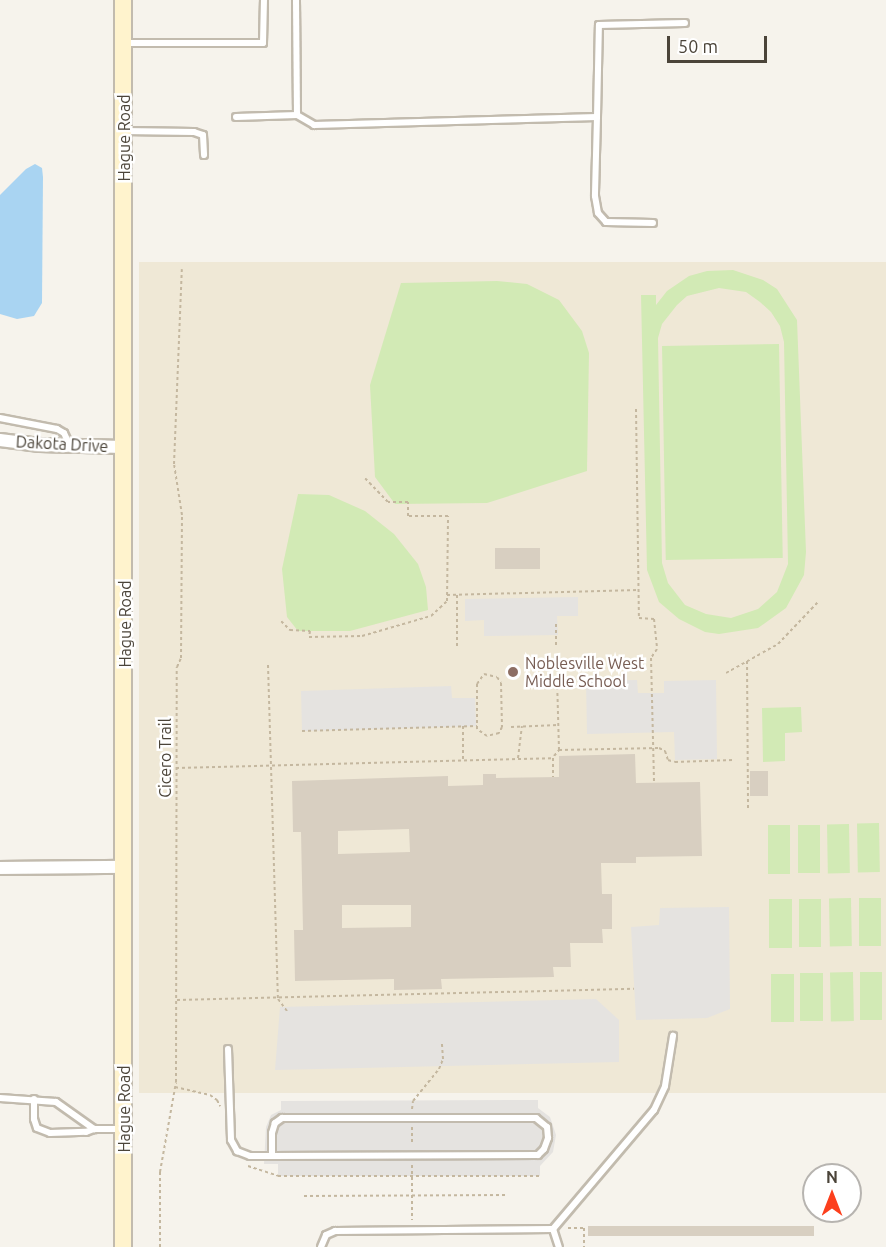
<!DOCTYPE html>
<style>
body{margin:0}
#map{position:relative;width:886px;height:1247px;overflow:hidden;background:#f6f3ec;font-family:Ubuntu,sans-serif}
div>[style]{position:absolute}
.education>*{inset:0;background:#efe8d6;transform-origin:0 0}
.green>*{inset:0;background:#d2eab5;transform-origin:0 0}
.parking>*{inset:0;background:#e5e3e0}
.water>*{inset:0;background:#a9d4f2}
.building>*{inset:0;background:#d8cfc1;transform-origin:0 0}
.path>*{height:2px;margin-top:-1px;transform-origin:0;background:repeating-linear-gradient(90deg,#c4b79f 0 3px,transparent 0 6px)}
.roads{filter:drop-shadow(2px 0 #c2bbae) drop-shadow(-2px 0 #c2bbae) drop-shadow(0 2px #c2bbae) drop-shadow(0 -2px #c2bbae)}
.service>*{height:6px;margin:-3px;padding:0 3px;transform-origin:3px;border-radius:3px;background:#fff}
.minor>*{height:12px;margin:-6px;padding:0 6px;transform-origin:6px;border-radius:6px;background:#fff}
.secondary>*{height:16px;margin:-8px;padding:0 8px;transform-origin:8px;border-radius:8px;background:#fff3cd}
.dots>*{width:16px;height:16px;translate:-50% -50%;box-sizing:border-box;border:3px solid #fff;border-radius:50%}
span{translate:-50% -50%;white-space:nowrap;text-align:center;line-height:1.15;-webkit-text-stroke:5px #fff;paint-order:stroke}
.street-label{font-size:16px;color:#4b4439}
.education-label{font-size:16px;color:#785e54}
.left{translate:0 -50%;text-align:left}
.north{position:absolute;left:802px;top:1163px;width:60px;height:60px;box-sizing:border-box;background:#fff;border:2px solid #b7b4b0;border-radius:50%;rotate:0deg;font-size:16px;font-weight:700;line-height:24px;text-align:center;color:#4b4439}
.north::after{content:'';display:block;margin:auto;width:21px;height:27px;background:#fc3f1d;clip-path:polygon(50% 0,100% 100%,50% 72%,0 100%)}
.scale{position:absolute;left:667px;top:36px;width:100px;height:27px;box-sizing:border-box;border:3px solid #4b4439;border-top:0;padding-left:8px;font-size:18px;line-height:21px;white-space:nowrap;color:#4b4439;-webkit-text-stroke:4px #fff;paint-order:stroke}
</style>
<div id="map">
<div class="education">
<i style="left:139px;top:262px;width:747px;height:831px"></i>
</div>
<div class="green">
<i style="clip-path:polygon(evenodd,733px 270px,763px 280px,777px 289px,797px 320px,806px 552px,804px 575px,786px 608px,758px 628px,719px 634px,705px 632px,679px 619px,659px 602px,647px 570px,641px 295px,656px 295px,656px 305px,667px 291px,689px 276px,707px 271px,733px 270px,719px 288px,746px 292px,760px 302px,771px 312px,780px 326px,784px 342px,788px 564px,777px 592px,758px 609px,731px 618px,706px 614px,685px 605px,668px 583px,662px 563px,658px 338px,662px 324px,677px 305px,687px 296px,719px 288px)"></i>
<i style="clip-path:polygon(497px 281px,527px 284px,559px 300px,582px 331px,589px 353px,587px 471px,487px 503px,395px 504px,375px 477px,370px 385px,401px 283px)"></i>
<i style="left:779px;top:344px;width:214px;height:117px;rotate:89deg"></i>
<i style="clip-path:polygon(298px 494px,329px 495px,365px 511px,394px 534px,418px 564px,426px 587px,428px 610px,350px 631px,298px 631px,287px 617px,282px 569px)"></i>
<i style="clip-path:polygon(801px 707px,802px 732px,785px 733px,785px 761px,763px 762px,762px 708px)"></i>
<i style="left:879px;top:823px;width:49px;height:22px;rotate:89deg"></i>
<i style="left:849px;top:824px;width:49px;height:22px;rotate:89deg"></i>
<i style="left:768px;top:825px;width:22px;height:49px"></i>
<i style="left:798px;top:825px;width:22px;height:48px"></i>
<i style="left:851px;top:898px;width:48px;height:22px;rotate:89deg"></i>
<i style="left:859px;top:898px;width:22px;height:48px"></i>
<i style="left:792px;top:899px;width:49px;height:23px;rotate:90deg"></i>
<i style="left:799px;top:899px;width:22px;height:48px"></i>
<i style="left:853px;top:972px;width:49px;height:23px;rotate:89deg"></i>
<i style="left:860px;top:972px;width:22px;height:48px"></i>
<i style="left:800px;top:973px;width:23px;height:48px"></i>
<i style="left:771px;top:974px;width:23px;height:48px"></i>
</div>
<div class="parking">
<i style="clip-path:polygon(578px 597px,578px 616px,557px 616px,558px 635px,484px 636px,484px 620px,465px 621px,465px 599px)"></i>
<i style="clip-path:polygon(637px 680px,638px 693px,664px 693px,664px 681px,716px 680px,717px 759px,675px 760px,674px 732px,587px 734px,586px 681px)"></i>
<i style="clip-path:polygon(451px 686px,452px 698px,475px 698px,476px 726px,302px 731px,301px 691px)"></i>
<i style="clip-path:polygon(729px 907px,730px 1009px,707px 1018px,636px 1020px,631px 927px,659px 925px,660px 908px)"></i>
<i style="clip-path:polygon(596px 999px,619px 1020px,619px 1062px,275px 1070px,280px 1007px)"></i>
<i style="clip-path:polygon(538px 1100px,538px 1108px,550px 1117px,556px 1135px,553px 1152px,540px 1166px,540px 1176px,278px 1176px,278px 1164px,264px 1164px,266px 1127px,271px 1115px,281px 1110px,281px 1101px)"></i>
</div>
<div class="water">
<i style="clip-path:polygon(35px 164px,42px 168px,43px 177px,42px 303px,34px 316px,17px 319px,0 314px,0 195px,26px 169px)"></i>
</div>
<div class="building">
<i style="left:495px;top:548px;width:45px;height:21px"></i>
<i style="clip-path:polygon(evenodd,635px 754px,636px 783px,700px 782px,702px 856px,636px 857px,636px 863px,601px 863px,602px 894px,612px 894px,612px 929px,602px 929px,603px 943px,570px 943px,571px 967px,553px 967px,554px 977px,441px 979px,442px 989px,394px 990px,394px 979px,295px 981px,294px 930px,303px 930px,301px 832px,293px 832px,292px 781px,448px 776px,448px 786px,483px 785px,483px 774px,496px 774px,496px 778px,559px 777px,559px 756px,635px 754px,409px 829px,410px 852px,338px 854px,338px 831px,409px 829px,635px 754px,342px 905px,411px 905px,411px 927px,342px 928px,342px 905px)"></i>
<i style="left:750px;top:771px;width:18px;height:25px"></i>
<i style="left:814px;top:1226px;width:10px;height:226px;rotate:90deg"></i>
</div>
<div class="path">
<i style="left:636px;top:409px;width:209px;rotate:89.2deg"></i>
<i style="left:639px;top:618px;width:15px;rotate:4deg"></i>
<i style="left:654px;top:619px;width:30px;rotate:84deg"></i>
<i style="left:657px;top:649px;width:11px;rotate:124deg"></i>
<i style="left:651px;top:658px;width:125px;rotate:88.6deg"></i>
<i style="left:447px;top:595px;width:191px;rotate:-1.5deg"></i>
<i style="left:281px;top:621px;width:13px;rotate:45deg"></i>
<i style="left:290px;top:630px;width:20px;rotate:3deg"></i>
<i style="left:310px;top:631px;width:6px;rotate:99deg"></i>
<i style="left:309px;top:637px;width:53px;rotate:-1.1deg"></i>
<i style="left:362px;top:636px;width:72px;rotate:-16.2deg"></i>
<i style="left:431px;top:616px;width:22px;rotate:-43deg"></i>
<i style="left:447px;top:601px;width:85px;rotate:-89.3deg"></i>
<i style="left:448px;top:516px;width:40px;rotate:180deg"></i>
<i style="left:408px;top:516px;width:14px;rotate:-90deg"></i>
<i style="left:408px;top:502px;width:20px;rotate:180deg"></i>
<i style="left:388px;top:502px;width:33px;rotate:-134deg"></i>
<i style="left:556px;top:624px;width:21px;rotate:90deg"></i>
<i style="left:457px;top:646px;width:51px;rotate:-90deg"></i>
<i style="left:747px;top:661px;width:148px;rotate:89.6deg"></i>
<i style="left:268px;top:665px;width:334px;rotate:88.3deg"></i>
<i style="left:278px;top:999px;width:15px;rotate:53deg"></i>
<i style="left:726px;top:673px;width:60px;rotate:-29.1deg"></i>
<i style="left:778px;top:644px;width:59px;rotate:-46.4deg"></i>
<i style="left:484px;top:674px;width:13px;rotate:13deg"></i>
<i style="left:497px;top:677px;width:7px;rotate:56deg"></i>
<i style="left:501px;top:683px;width:44px;rotate:88.7deg"></i>
<i style="left:502px;top:727px;width:7px;rotate:117deg"></i>
<i style="left:499px;top:733px;width:12px;rotate:166deg"></i>
<i style="left:487px;top:736px;width:12px;rotate:-145deg"></i>
<i style="left:477px;top:729px;width:45px;rotate:-90deg"></i>
<i style="left:477px;top:684px;width:12px;rotate:-55deg"></i>
<i style="left:511px;top:727px;width:47px;rotate:-2.4deg"></i>
<i style="left:302px;top:731px;width:175px;rotate:-1.6deg"></i>
<i style="left:559px;top:750px;width:100px;rotate:-1.1deg"></i>
<i style="left:659px;top:748px;width:7px;rotate:27deg"></i>
<i style="left:665px;top:751px;width:9px;rotate:72deg"></i>
<i style="left:668px;top:760px;width:7px;rotate:16deg"></i>
<i style="left:675px;top:762px;width:58px;rotate:-2deg"></i>
<i style="left:554px;top:756px;width:8px;rotate:-50deg"></i>
<i style="left:559px;top:750px;width:73px;rotate:-91.6deg"></i>
<i style="left:518px;top:758px;width:32px;rotate:-83deg"></i>
<i style="left:463px;top:759px;width:33px;rotate:-90deg"></i>
<i style="left:176px;top:768px;width:377px;rotate:-1.5deg"></i>
<i style="left:553px;top:758px;width:19px;rotate:90deg"></i>
<i style="left:177px;top:1000px;width:457px;rotate:-1.4deg"></i>
<i style="left:175px;top:1087px;width:36px;rotate:13deg"></i>
<i style="left:210px;top:1095px;width:9px;rotate:36deg"></i>
<i style="left:217px;top:1100px;width:7px;rotate:63deg"></i>
<i style="left:412px;top:1109px;width:8px;rotate:-83deg"></i>
<i style="left:413px;top:1101px;width:41px;rotate:-50.9deg"></i>
<i style="left:439px;top:1069px;width:11px;rotate:-68deg"></i>
<i style="left:443px;top:1059px;width:16px;rotate:-94deg"></i>
<i style="left:412px;top:1127px;width:18px;rotate:90deg"></i>
<i style="left:412px;top:1165px;width:55px;rotate:90deg"></i>
<i style="left:248px;top:1166px;width:32px;rotate:18deg"></i>
<i style="left:278px;top:1176px;width:262px"></i>
<i style="left:304px;top:1196px;width:203px;rotate:-0.3deg"></i>
<i style="left:568px;top:1228px;width:16px"></i>
<i style="left:584px;top:1228px;width:19px;rotate:90deg"></i>
<i style="left:160px;top:1247px;width:75px;rotate:-90deg"></i>
<i style="left:160px;top:1172px;width:91px;rotate:-79.9deg"></i>
<i style="left:176px;top:1082px;width:415px;rotate:-89.9deg"></i>
<i style="left:177px;top:667px;width:10px;rotate:-66deg"></i>
<i style="left:181px;top:658px;width:143px;rotate:-89.6deg"></i>
<i style="left:182px;top:515px;width:52px;rotate:-98.9deg"></i>
<i style="left:174px;top:464px;width:195px;rotate:-87.7deg"></i>
</div>
<div class="roads">
<div class="service">
<i style="left:124px;top:43px;width:139px"></i>
<i style="left:263px;top:43px;width:43px;rotate:-88.7deg"></i>
<i style="left:297px;top:115px;width:20px;rotate:30deg"></i>
<i style="left:314px;top:125px;width:283px;rotate:-1.6deg"></i>
<i style="left:597px;top:117px;width:92px;rotate:-88.8deg"></i>
<i style="left:599px;top:25px;width:86px;rotate:-1.3deg"></i>
<i style="left:236px;top:117px;width:61px;rotate:-1.9deg"></i>
<i style="left:297px;top:115px;width:115px;rotate:-90.5deg"></i>
<i style="left:597px;top:117px;width:79px;rotate:91.5deg"></i>
<i style="left:595px;top:196px;width:17px;rotate:80deg"></i>
<i style="left:598px;top:213px;width:12px;rotate:48deg"></i>
<i style="left:606px;top:222px;width:47px;rotate:1.2deg"></i>
<i style="left:124px;top:131px;width:70px;rotate:0.8deg"></i>
<i style="left:194px;top:132px;width:9px;rotate:18deg"></i>
<i style="left:203px;top:135px;width:20px;rotate:87deg"></i>
<i style="left:0;top:418px;width:58px;rotate:10.9deg"></i>
<i style="left:57px;top:429px;width:8px;rotate:30deg"></i>
<i style="left:64px;top:433px;width:14px;rotate:65deg"></i>
<i style="left:228px;top:1049px;width:91px;rotate:88.1deg"></i>
<i style="left:231px;top:1140px;width:13px;rotate:61deg"></i>
<i style="left:237px;top:1151px;width:14px;rotate:21deg"></i>
<i style="left:250px;top:1156px;width:22px"></i>
<i style="left:272px;top:1156px;width:266px;rotate:-0.2deg"></i>
<i style="left:538px;top:1155px;width:8px;rotate:-45deg"></i>
<i style="left:544px;top:1149px;width:12px;rotate:-70deg"></i>
<i style="left:548px;top:1138px;width:11px;rotate:-95deg"></i>
<i style="left:547px;top:1127px;width:14px;rotate:-141deg"></i>
<i style="left:536px;top:1118px;width:254px;rotate:180deg"></i>
<i style="left:282px;top:1118px;width:9px;rotate:144deg"></i>
<i style="left:275px;top:1123px;width:10px;rotate:107deg"></i>
<i style="left:272px;top:1133px;width:23px;rotate:90deg"></i>
<i style="left:0;top:1098px;width:56px;rotate:4.1deg"></i>
<i style="left:56px;top:1102px;width:47px;rotate:35.4deg"></i>
<i style="left:94px;top:1129px;width:29px"></i>
<i style="left:34px;top:1099px;width:20px;rotate:90deg"></i>
<i style="left:34px;top:1119px;width:9px;rotate:72deg"></i>
<i style="left:37px;top:1128px;width:14px;rotate:21deg"></i>
<i style="left:50px;top:1133px;width:36px;rotate:-2deg"></i>
<i style="left:86px;top:1132px;width:9px;rotate:-21deg"></i>
<i style="left:553px;top:1229px;width:19px;rotate:72deg"></i>
<i style="left:321px;top:1247px;width:13px;rotate:-67deg"></i>
<i style="left:326px;top:1235px;width:10px;rotate:-24deg"></i>
<i style="left:335px;top:1231px;width:218px;rotate:-0.5deg"></i>
<i style="left:553px;top:1229px;width:156px;rotate:-49.7deg"></i>
<i style="left:654px;top:1110px;width:26px;rotate:-65deg"></i>
<i style="left:665px;top:1086px;width:51px;rotate:-80.9deg"></i>
</div>
<div class="minor">
<i style="left:0;top:440px;width:40px;rotate:7.1deg"></i>
<i style="left:40px;top:445px;width:84px;rotate:1.4deg"></i>
<i style="left:0;top:868px;width:125px;rotate:-0.5deg"></i>
</div>
<div class="secondary">
<i style="left:123px;top:1247px;width:1247px;rotate:-90deg"></i>
</div>
</div>
<div class="dots">
<i style="left:513px;top:672px;background:#8d6e63"></i>
</div>
<div class="street-label">
<span style="left:124px;top:138px;rotate:-90deg">Hague Road</span>
<span style="left:62px;top:444px;rotate:3deg">Dakota Drive</span>
<span style="left:125px;top:624px;rotate:-90deg">Hague Road</span>
<span style="left:165px;top:758px;rotate:-90deg">Cicero Trail</span>
<span style="left:124px;top:1109px;rotate:-90deg">Hague Road</span>
</div>
<div class="education-label">
<span class="left" style="left:525px;top:672px">Noblesville West<br>Middle School</span>
</div>
<div class="north">N</div>
<div class="scale">50 m</div>
</div>
